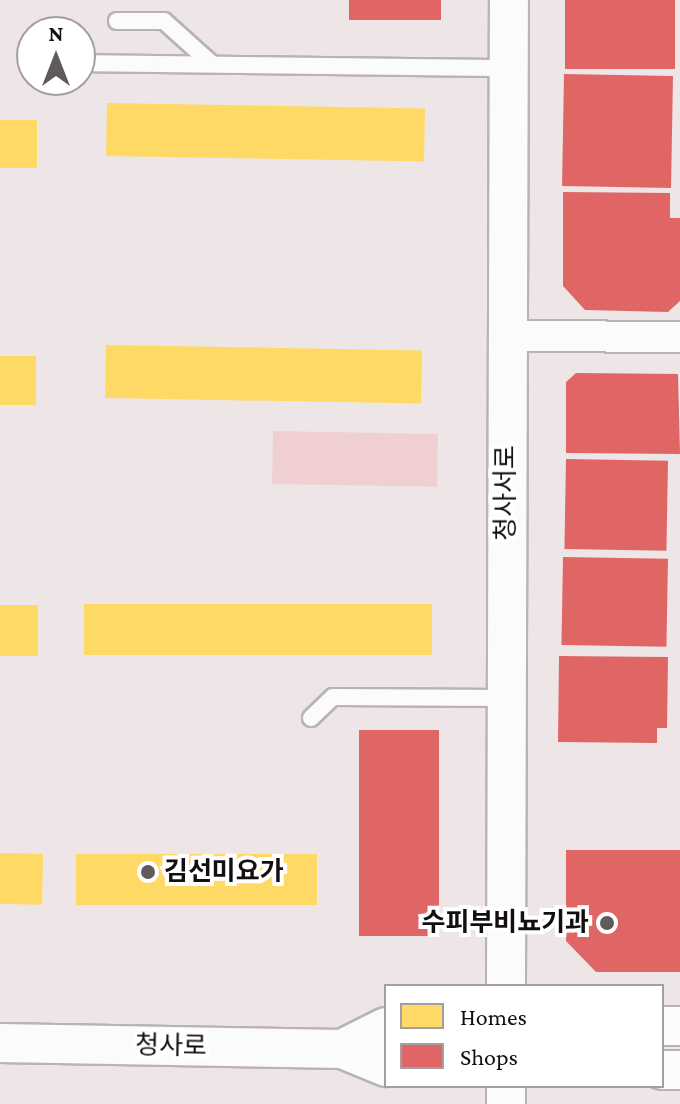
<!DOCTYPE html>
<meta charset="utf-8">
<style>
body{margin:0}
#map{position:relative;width:680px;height:1104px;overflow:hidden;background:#eee6e6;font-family:"Crimson Pro","Noto Sans KR",serif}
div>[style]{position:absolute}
.green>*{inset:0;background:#efcfd2;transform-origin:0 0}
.homes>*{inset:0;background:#ffd966;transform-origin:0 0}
.shops>*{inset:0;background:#e06666;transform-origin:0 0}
.roads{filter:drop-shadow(2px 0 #b9b3b3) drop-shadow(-2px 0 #b9b3b3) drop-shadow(0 2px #b9b3b3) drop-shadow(0 -2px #b9b3b3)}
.service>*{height:16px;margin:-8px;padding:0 8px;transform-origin:8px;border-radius:8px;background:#fcfbfb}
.minor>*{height:30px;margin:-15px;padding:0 15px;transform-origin:15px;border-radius:15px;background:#fcfbfb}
.tertiary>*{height:38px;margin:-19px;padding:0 19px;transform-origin:19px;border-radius:19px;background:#fcfbfb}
.dots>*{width:22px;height:22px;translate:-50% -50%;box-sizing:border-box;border:4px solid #fff;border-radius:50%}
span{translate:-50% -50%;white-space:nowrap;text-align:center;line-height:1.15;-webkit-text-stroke:8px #fff;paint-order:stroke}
.street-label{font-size:26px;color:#130e0f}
.poi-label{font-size:26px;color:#130e0f;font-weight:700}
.left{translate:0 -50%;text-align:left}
.right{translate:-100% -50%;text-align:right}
.legend{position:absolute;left:384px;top:984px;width:280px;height:104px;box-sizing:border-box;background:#fff;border:2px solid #a19f9f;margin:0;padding:10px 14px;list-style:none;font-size:24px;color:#130e0f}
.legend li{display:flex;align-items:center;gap:16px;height:40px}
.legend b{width:40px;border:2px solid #a19f9f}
.north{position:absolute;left:16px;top:16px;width:80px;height:80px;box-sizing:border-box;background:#fff;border:2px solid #a19f9f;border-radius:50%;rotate:0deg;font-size:22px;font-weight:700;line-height:32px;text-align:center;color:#130e0f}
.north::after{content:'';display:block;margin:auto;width:28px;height:36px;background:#605a5a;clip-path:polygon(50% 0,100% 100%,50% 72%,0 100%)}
</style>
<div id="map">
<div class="green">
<i style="left:273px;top:431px;width:165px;height:53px;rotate:1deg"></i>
</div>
<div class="homes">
<i style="left:107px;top:103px;width:318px;height:53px;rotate:1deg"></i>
<i style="left:0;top:120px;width:37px;height:48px"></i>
<i style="left:106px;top:345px;width:316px;height:53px;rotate:1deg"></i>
<i style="left:0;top:356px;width:36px;height:49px"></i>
<i style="left:84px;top:604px;width:348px;height:51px"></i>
<i style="left:0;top:605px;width:38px;height:51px"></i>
<i style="left:0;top:853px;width:43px;height:51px;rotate:1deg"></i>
<i style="left:76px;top:854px;width:241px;height:51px"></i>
</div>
<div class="shops">
<i style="left:349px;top:0;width:92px;height:20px"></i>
<i style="left:565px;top:0;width:110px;height:69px"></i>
<i style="left:564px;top:74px;width:109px;height:112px;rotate:1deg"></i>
<i style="clip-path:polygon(563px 192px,670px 193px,670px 218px,680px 218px,680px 301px,668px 312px,585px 310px,563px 286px)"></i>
<i style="clip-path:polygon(576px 373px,678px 374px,680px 454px,566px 453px,566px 382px)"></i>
<i style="left:566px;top:459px;width:102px;height:90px;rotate:1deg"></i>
<i style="left:563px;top:557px;width:105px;height:88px;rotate:1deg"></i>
<i style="clip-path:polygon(559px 656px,668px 657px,667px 728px,657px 728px,657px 743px,558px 742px)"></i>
<i style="left:359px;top:730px;width:80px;height:206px"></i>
<i style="clip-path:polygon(566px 850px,680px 850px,680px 972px,596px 972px,566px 941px)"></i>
</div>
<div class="roads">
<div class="service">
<i style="left:117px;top:21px;width:47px"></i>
<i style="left:164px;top:21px;width:64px;rotate:41.9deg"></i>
<i style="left:80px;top:63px;width:428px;rotate:0.7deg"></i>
<i style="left:311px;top:718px;width:30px;rotate:-44deg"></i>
<i style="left:333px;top:697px;width:172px;rotate:0.3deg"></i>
</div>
<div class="minor">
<i style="left:508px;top:336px;width:172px;rotate:0.3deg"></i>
</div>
<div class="tertiary">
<i style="left:506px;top:986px;width:986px;rotate:-89.83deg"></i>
<i style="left:662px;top:1026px;width:18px"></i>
<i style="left:0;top:1043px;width:342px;rotate:1deg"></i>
<i style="left:342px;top:1049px;width:48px;rotate:22.2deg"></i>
<i style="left:342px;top:1049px;width:49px;rotate:-26.6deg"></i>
<i style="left:662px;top:1070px;width:18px"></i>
<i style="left:506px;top:1086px;width:18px;rotate:90deg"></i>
</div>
</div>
<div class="dots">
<i style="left:148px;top:872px;background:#605a5a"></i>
<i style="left:607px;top:923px;background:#605a5a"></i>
</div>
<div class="street-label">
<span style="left:506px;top:493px;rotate:-90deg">청사서로</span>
<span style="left:171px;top:1046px;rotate:1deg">청사로</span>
</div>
<div class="poi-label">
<span class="left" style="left:164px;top:872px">김선미요가</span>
<span class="right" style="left:589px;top:923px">수피부비뇨기과</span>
</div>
<ul class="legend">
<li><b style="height:22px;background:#ffd966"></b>Homes</li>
<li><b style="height:22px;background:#e06666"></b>Shops</li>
</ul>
<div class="north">N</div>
</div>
